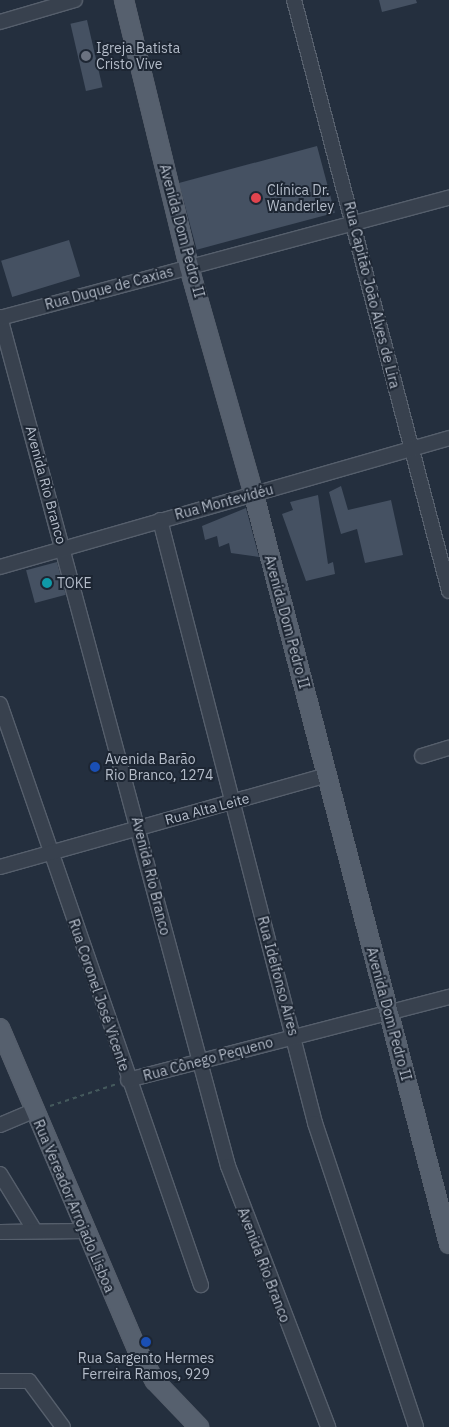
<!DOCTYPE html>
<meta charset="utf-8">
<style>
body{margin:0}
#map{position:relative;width:449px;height:1427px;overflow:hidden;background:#242f3e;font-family:"IBM Plex Sans",sans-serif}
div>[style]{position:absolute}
.building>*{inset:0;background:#455162;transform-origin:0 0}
.path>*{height:2px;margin-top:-1px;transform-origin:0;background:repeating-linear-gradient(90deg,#44595c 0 4px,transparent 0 8px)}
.roads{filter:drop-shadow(1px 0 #565f6c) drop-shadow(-1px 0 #565f6c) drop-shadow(0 1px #565f6c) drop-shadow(0 -1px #565f6c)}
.minor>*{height:14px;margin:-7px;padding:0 7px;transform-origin:7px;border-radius:7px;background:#38414e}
.major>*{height:18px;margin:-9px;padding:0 9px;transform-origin:9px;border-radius:9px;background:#56606e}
.dots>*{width:14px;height:14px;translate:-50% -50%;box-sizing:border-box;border:2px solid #1d2633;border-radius:50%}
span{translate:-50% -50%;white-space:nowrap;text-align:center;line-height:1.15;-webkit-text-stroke:4px #1d2633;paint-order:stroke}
.poi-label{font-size:14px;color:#b4bcc9}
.left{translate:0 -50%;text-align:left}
.street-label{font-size:14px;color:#b4bcc9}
</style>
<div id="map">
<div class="building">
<i style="clip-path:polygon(379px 0,416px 0,417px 3px,382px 12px)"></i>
<i style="left:87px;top:20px;width:69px;height:17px;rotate:77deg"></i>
<i style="left:317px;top:146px;width:69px;height:143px;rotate:75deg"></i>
<i style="left:69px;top:240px;width:38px;height:71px;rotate:73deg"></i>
<i style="clip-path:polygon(341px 486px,348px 510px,391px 500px,403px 555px,365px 563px,357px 529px,341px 534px,329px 492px)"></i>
<i style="clip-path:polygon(318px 495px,328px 564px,333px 562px,335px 574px,306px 581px,282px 514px,293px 510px,290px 502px)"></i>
<i style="clip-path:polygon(246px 508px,259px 557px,231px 553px,229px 543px,219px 547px,217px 536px,205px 540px,202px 526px)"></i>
<i style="left:57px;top:562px;width:34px;height:32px;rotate:75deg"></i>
</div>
<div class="path">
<i style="left:50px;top:1106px;width:71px;rotate:-18.2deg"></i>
</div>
<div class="roads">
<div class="minor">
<i style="left:294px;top:0;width:611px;rotate:75.3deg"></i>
<i style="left:0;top:22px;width:78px;rotate:-16.3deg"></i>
<i style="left:0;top:317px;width:879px;rotate:74.97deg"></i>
<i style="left:228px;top:1166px;width:280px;rotate:69deg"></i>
<i style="left:0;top:318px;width:465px;rotate:-15deg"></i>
<i style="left:160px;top:520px;width:623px;rotate:75.58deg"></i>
<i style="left:315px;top:1123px;width:320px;rotate:71.6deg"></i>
<i style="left:0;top:567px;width:467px;rotate:-16deg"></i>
<i style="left:0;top:704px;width:615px;rotate:70.92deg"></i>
<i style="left:422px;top:756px;width:28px;rotate:-17deg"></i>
<i style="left:0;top:867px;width:340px;rotate:-15.7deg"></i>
<i style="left:128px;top:1080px;width:332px;rotate:-14.5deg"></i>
<i style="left:0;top:1125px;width:36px;rotate:-23deg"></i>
<i style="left:0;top:1174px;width:67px;rotate:58.4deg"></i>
<i style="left:0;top:1232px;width:86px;rotate:-0.7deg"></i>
<i style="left:0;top:1381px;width:29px"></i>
<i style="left:29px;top:1381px;width:57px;rotate:53.5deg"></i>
</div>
<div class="major">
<i style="left:124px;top:0;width:275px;rotate:76.3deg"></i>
<i style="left:189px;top:267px;width:237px;rotate:74.1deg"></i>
<i style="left:254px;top:495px;width:774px;rotate:75.41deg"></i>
<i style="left:0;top:1028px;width:349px;rotate:66.9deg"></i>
<i style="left:137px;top:1349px;width:37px;rotate:61deg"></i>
<i style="left:155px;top:1381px;width:64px;rotate:46.3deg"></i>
</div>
</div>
<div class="dots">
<i style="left:86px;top:56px;background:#6b7280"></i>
<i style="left:256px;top:198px;background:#e0444e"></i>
<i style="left:47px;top:583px;background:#0f9aa8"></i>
<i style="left:95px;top:767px;background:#1a4fb4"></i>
<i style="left:146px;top:1342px;background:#1a4fb4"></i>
</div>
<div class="poi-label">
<span class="left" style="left:96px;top:56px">Igreja Batista<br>Cristo Vive</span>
<span class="left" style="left:267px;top:198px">Clínica Dr.<br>Wanderley</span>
<span class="left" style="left:57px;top:583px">TOKE</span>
<span class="left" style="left:105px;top:767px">Avenida Barão<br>Rio Branco, 1274</span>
<span style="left:146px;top:1366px">Rua Sargento Hermes<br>Ferreira Ramos, 929</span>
</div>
<div class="street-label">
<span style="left:182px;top:231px;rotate:75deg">Avenida Dom Pedro II</span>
<span style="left:109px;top:288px;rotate:-15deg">Rua Duque de Caxias</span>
<span style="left:372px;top:295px;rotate:76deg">Rua Capitão João Alves de Lira</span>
<span style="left:46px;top:485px;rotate:75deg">Avenida Rio Branco</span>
<span style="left:224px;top:502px;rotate:-15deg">Rua Montevidéu</span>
<span style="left:287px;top:622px;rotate:75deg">Avenida Dom Pedro II</span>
<span style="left:207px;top:809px;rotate:-15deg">Rua Alta Leite</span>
<span style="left:151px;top:876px;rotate:76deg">Avenida Rio Branco</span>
<span style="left:278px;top:976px;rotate:75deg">Rua Idelfonso Aires</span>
<span style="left:99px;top:995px;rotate:71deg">Rua Coronel José Vicente</span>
<span style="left:389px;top:1014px;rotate:75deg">Avenida Dom Pedro II</span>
<span style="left:208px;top:1059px;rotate:-15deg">Rua Cônego Pequeno</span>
<span style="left:74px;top:1206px;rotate:67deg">Rua Vereador Arrojado Lisboa</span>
<span style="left:264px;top:1265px;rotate:69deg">Avenida Rio Branco</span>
</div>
</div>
